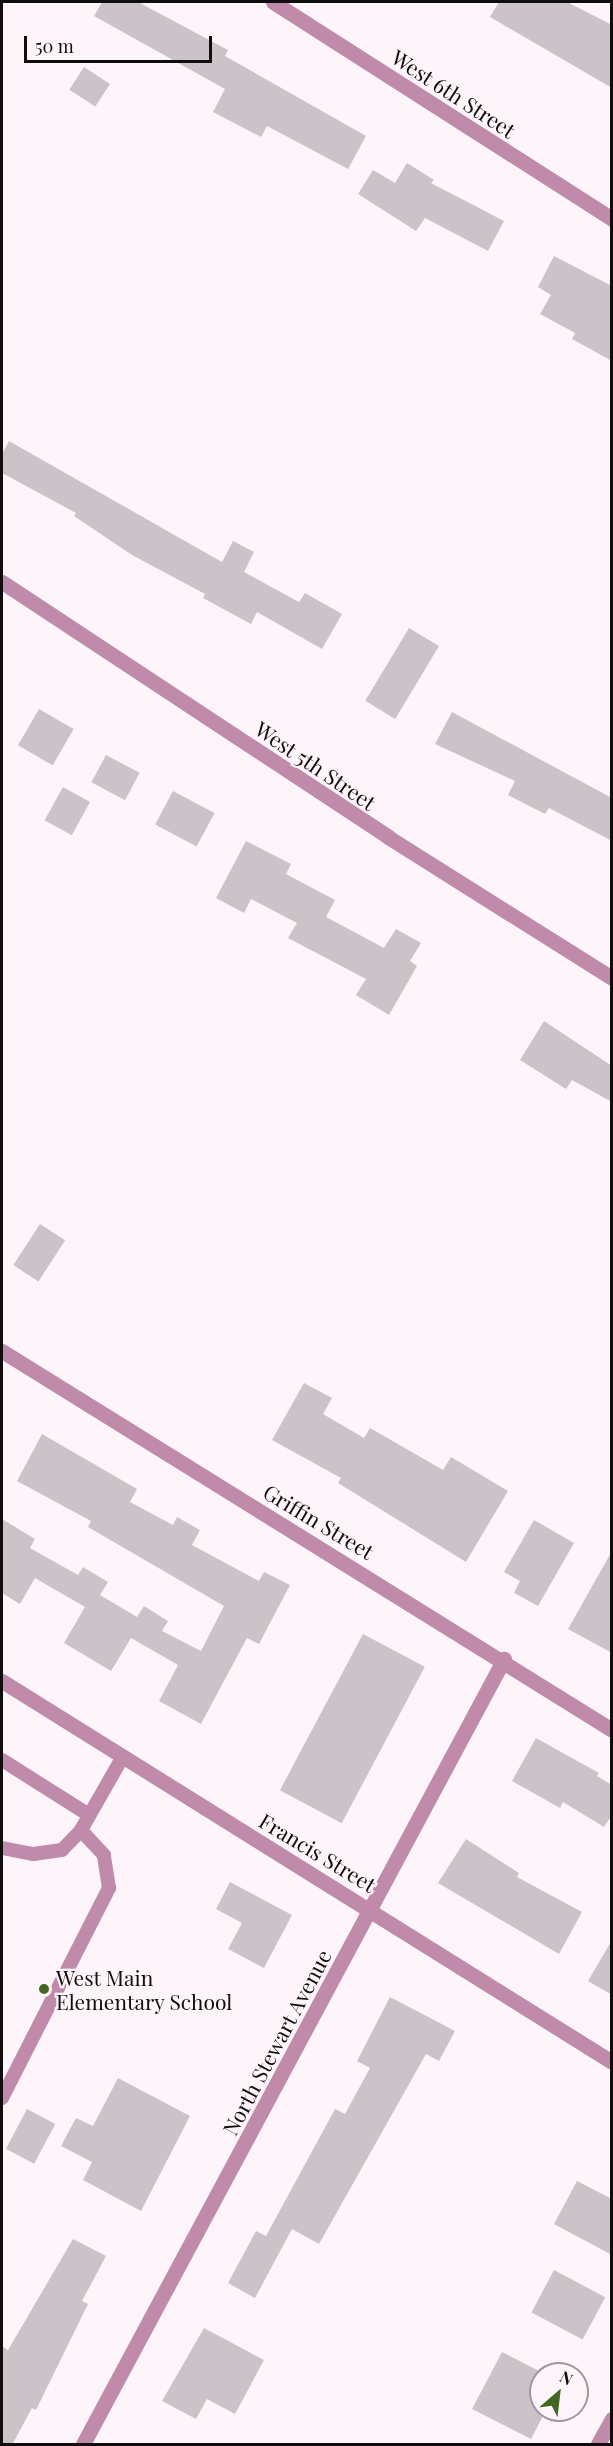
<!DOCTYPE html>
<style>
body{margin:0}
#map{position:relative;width:613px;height:2446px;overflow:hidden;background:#fef5fa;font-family:"Playfair Display",serif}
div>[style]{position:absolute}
.building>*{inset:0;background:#ccc3c8;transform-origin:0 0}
.service>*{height:14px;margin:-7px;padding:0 7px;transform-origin:7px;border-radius:7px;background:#c08aaa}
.minor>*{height:15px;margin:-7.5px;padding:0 7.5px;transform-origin:7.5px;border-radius:7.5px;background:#c08aaa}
.dots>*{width:16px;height:16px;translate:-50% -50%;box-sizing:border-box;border:3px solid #fef5fa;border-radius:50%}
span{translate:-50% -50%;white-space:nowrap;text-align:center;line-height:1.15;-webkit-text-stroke:4.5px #fef5fa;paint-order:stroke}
.street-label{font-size:21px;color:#100d0f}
.poi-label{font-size:21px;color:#100d0f}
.left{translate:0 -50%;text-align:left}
.frame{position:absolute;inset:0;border:3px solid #100d0f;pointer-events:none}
.north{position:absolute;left:529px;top:2362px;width:60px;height:60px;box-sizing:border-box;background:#fef5fa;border:2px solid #9f989c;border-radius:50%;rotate:28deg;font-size:16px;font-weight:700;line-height:24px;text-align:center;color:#100d0f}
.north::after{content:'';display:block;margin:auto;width:21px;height:27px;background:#416720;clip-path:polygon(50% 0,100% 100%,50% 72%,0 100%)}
.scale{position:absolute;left:24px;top:36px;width:188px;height:27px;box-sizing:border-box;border:3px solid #100d0f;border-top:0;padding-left:8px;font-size:18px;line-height:21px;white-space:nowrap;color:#100d0f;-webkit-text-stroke:4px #fef5fa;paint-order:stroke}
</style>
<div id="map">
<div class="building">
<i style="clip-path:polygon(102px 2px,138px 2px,228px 50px,225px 56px,366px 136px,348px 169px,267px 126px,261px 137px,213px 112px,225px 89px,94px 16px)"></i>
<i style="clip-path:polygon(499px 2px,567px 2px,612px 25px,612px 88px,490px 17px)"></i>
<i style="left:84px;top:67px;width:31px;height:27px;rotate:33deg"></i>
<i style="clip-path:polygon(407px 163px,434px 180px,431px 183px,504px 221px,488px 251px,425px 218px,416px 231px,358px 194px,373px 170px,395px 183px)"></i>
<i style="clip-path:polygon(554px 256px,612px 286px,612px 361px,572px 339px,575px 333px,540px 314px,551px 295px,538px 287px)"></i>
<i style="clip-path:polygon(9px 441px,222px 562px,233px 541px,254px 552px,244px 572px,299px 602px,305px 593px,342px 614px,322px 649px,257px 612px,251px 624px,203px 598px,205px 594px,132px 555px,74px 516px,76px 513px,2px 473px,2px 454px)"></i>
<i style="left:409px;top:628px;width:35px;height:85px;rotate:31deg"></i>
<i style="left:39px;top:709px;width:40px;height:42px;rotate:30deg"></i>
<i style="clip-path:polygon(452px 712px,612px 798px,612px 841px,549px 808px,545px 814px,508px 795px,515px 781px,435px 744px)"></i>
<i style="left:106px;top:755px;width:38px;height:31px;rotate:28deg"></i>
<i style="left:63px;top:787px;width:31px;height:38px;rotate:29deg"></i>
<i style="left:173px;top:791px;width:47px;height:38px;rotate:28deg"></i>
<i style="clip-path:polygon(246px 841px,291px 864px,286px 874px,335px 900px,326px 917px,384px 948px,396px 929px,421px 943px,410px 961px,417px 966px,389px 1015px,356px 995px,366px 979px,288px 938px,297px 923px,251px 899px,244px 913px,216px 898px)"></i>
<i style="clip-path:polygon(544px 1021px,612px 1066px,612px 1102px,572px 1080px,566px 1089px,520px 1060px)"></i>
<i style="left:40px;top:1224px;width:30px;height:49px;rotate:33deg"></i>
<i style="clip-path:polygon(304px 1383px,332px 1398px,323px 1414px,364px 1438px,370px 1428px,443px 1470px,451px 1457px,508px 1491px,466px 1562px,338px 1483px,341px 1478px,272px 1440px)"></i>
<i style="clip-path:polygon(42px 1434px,137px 1489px,130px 1502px,173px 1525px,177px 1517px,200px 1530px,192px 1545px,259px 1581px,264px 1572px,290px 1585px,259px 1644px,247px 1638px,201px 1724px,159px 1701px,178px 1665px,131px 1638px,111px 1671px,64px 1643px,85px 1607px,35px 1578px,20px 1604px,2px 1593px,2px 1519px,35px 1539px,30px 1548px,78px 1575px,83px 1567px,108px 1582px,100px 1595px,137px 1617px,144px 1606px,168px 1621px,162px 1631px,201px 1651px,224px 1606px,88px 1527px,91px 1521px,17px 1481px)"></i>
<i style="clip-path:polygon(534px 1520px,574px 1543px,538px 1606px,514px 1593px,520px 1581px,504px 1572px)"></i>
<i style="clip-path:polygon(612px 1551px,612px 1653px,568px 1629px)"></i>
<i style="left:363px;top:1634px;width:70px;height:177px;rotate:28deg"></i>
<i style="clip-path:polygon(536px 1738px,599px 1773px,597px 1776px,612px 1785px,612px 1815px,604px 1827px,563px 1802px,560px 1808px,512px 1781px)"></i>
<i style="clip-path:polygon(466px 1839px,519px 1873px,517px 1877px,582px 1912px,559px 1954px,438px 1883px)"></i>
<i style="clip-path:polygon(230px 1882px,292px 1915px,264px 1968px,228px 1949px,242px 1923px,216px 1909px)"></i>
<i style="clip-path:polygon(612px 1940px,612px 1995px,588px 1981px)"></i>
<i style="clip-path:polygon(390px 1997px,455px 2031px,439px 2061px,426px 2054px,319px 2244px,292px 2229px,255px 2298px,228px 2283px,256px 2231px,266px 2236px,335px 2109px,345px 2114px,370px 2068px,357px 2061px)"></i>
<i style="clip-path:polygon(118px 2078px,190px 2116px,141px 2211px,83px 2180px,92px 2162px,61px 2146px,76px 2118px,93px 2126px)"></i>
<i style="left:27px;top:2109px;width:32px;height:45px;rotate:28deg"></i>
<i style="clip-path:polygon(577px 2181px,612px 2199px,612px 2255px,554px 2224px)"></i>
<i style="clip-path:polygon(73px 2239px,106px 2256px,82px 2301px,88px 2304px,36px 2410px,32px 2408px,12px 2445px,2px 2445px,2px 2346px,8px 2350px)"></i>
<i style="left:554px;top:2270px;width:58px;height:48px;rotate:28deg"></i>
<i style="clip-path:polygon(204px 2328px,264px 2360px,235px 2414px,207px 2399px,196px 2419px,162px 2401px)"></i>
<i style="clip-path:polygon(502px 2352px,545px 2374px,541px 2374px,541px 2410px,546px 2410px,531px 2439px,472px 2409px)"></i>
</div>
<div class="service">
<i style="left:2px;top:1760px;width:103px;rotate:32.3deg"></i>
<i style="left:2px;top:1848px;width:32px;rotate:11deg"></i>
<i style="left:33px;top:1854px;width:29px;rotate:-8deg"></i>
<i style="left:62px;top:1850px;width:28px;rotate:-46deg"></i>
<i style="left:81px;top:1830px;width:83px;rotate:-60.3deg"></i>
<i style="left:2px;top:2098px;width:236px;rotate:-63deg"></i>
<i style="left:109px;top:1888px;width:33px;rotate:-99deg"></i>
<i style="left:104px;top:1855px;width:34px;rotate:-133deg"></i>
</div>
<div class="minor">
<i style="left:273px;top:2px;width:403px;rotate:32.6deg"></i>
<i style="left:2px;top:582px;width:463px;rotate:33.4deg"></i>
<i style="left:388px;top:837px;width:265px;rotate:32.2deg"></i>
<i style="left:2px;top:1351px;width:718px;rotate:31.85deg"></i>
<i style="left:2px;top:1681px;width:719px;rotate:31.99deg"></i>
<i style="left:83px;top:2444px;width:891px;rotate:-61.8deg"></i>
<i style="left:598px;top:2444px;width:29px;rotate:-61deg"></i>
</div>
<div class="dots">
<i style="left:44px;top:1989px;background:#416720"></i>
</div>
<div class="street-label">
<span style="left:454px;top:93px;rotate:33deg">West 6th Street</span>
<span style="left:316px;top:765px;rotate:34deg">West 5th Street</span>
<span style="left:319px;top:1521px;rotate:31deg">Griffin Street</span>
<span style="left:318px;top:1852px;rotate:31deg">Francis Street</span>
<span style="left:276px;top:2042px;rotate:-62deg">North Stewart Avenue</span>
</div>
<div class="poi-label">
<span class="left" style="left:56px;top:1989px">West Main<br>Elementary School</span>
</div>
<div class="frame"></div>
<div class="north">N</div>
<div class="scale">50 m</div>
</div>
